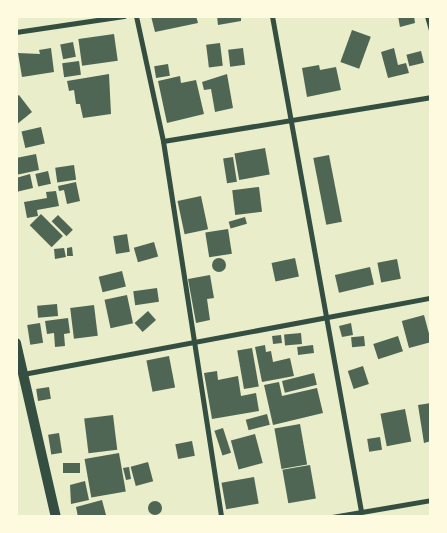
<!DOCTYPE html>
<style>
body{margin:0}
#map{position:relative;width:447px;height:533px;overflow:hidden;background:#e9edc9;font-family:"IBM Plex Sans",sans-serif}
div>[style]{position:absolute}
.building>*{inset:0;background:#4f6655;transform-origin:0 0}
.round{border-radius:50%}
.minor>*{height:5px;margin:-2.5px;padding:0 2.5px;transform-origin:2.5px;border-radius:2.5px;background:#344e41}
.secondary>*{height:10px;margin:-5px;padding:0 5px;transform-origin:5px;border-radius:5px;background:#344e41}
span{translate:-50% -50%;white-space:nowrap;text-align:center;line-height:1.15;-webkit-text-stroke:4.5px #fefae0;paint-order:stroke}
.frame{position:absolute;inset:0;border:18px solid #fefae0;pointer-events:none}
</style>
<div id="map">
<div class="building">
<i style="clip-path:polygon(151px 16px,196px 16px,198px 23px,155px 32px)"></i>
<i style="clip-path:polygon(217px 16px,241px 16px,241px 21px,218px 25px)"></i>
<i style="clip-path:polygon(398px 16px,414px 16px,415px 23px,400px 27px)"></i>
<i style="left:352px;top:30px;width:20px;height:34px;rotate:20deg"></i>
<i style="left:114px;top:34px;width:27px;height:36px;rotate:82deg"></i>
<i style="left:73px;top:42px;width:15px;height:13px;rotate:79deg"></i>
<i style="left:220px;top:43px;width:23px;height:14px;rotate:83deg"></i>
<i style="clip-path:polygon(51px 48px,54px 72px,22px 77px,18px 53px,40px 54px,39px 50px)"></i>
<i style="left:243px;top:48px;width:17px;height:15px;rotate:83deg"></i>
<i style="clip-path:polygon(394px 48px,398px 65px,406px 63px,409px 73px,388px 78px,381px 52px)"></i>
<i style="left:421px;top:51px;width:12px;height:15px;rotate:76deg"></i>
<i style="left:79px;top:61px;width:14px;height:17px;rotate:82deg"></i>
<i style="left:168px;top:64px;width:12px;height:14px;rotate:81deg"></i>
<i style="clip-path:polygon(319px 65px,320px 70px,336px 67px,341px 90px,307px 97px,302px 68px)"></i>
<i style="clip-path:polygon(109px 74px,111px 114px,83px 118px,80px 104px,76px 104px,74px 90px,69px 91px,67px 81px)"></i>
<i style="clip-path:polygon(227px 74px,233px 108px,215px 112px,211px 89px,204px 90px,202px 82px)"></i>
<i style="clip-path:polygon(180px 76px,181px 83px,196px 80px,204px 114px,167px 123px,158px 81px)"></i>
<i style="clip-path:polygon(19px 95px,32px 112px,16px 125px,16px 97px)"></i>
<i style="left:41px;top:127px;width:17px;height:20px;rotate:77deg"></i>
<i style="left:265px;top:148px;width:27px;height:31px;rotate:80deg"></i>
<i style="clip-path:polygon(36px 154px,39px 170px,16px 175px,16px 158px)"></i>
<i style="left:329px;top:155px;width:68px;height:16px;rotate:79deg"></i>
<i style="left:233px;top:157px;width:25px;height:10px;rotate:81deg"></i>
<i style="left:74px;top:165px;width:15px;height:19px;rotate:82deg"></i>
<i style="left:48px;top:171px;width:13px;height:13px;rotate:77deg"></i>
<i style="clip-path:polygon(30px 174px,33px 188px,16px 192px,16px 178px)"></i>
<i style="clip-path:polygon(76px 182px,80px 201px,67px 204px,64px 190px,59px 191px,58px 186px)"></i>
<i style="left:259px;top:187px;width:25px;height:27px;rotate:83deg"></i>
<i style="clip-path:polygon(56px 191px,59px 206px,37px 210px,38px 216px,27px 218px,24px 202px,47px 198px,46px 192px)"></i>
<i style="left:201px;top:196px;width:34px;height:24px;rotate:78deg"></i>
<i style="left:41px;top:214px;width:31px;height:16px;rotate:45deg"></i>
<i style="left:58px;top:215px;width:21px;height:9px;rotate:45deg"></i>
<i style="left:245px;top:217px;width:7px;height:17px;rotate:74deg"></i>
<i style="left:228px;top:229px;width:25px;height:23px;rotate:81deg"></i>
<i style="left:127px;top:234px;width:18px;height:14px;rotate:81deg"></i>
<i style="left:154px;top:242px;width:15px;height:21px;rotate:74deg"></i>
<i style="clip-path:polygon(72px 247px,73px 256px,67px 256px,67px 248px)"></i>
<i style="clip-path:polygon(64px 248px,66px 257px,55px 259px,54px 249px)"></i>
<i style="left:295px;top:258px;width:19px;height:24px;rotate:78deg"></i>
<i class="round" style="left:212px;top:258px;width:14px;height:14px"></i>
<i style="left:397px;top:259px;width:20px;height:20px;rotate:79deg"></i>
<i style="left:370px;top:267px;width:18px;height:36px;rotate:77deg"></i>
<i style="left:122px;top:271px;width:16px;height:24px;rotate:76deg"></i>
<i style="clip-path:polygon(210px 275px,214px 298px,207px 299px,210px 320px,196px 323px,188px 279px)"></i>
<i style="left:157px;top:288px;width:14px;height:24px;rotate:82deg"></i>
<i style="left:127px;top:295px;width:29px;height:23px;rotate:78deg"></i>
<i style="left:57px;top:304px;width:12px;height:20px;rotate:85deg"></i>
<i style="left:94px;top:305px;width:31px;height:24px;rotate:83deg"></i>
<i style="left:148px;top:311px;width:12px;height:18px;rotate:48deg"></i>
<i style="left:424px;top:315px;width:28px;height:23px;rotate:75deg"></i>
<i style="clip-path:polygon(68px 318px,70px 333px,64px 334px,65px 346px,55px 347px,54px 333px,47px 334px,45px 321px)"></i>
<i style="left:40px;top:323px;width:20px;height:13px;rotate:81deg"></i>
<i style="clip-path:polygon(351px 323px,353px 335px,342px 337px,339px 326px)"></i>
<i style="left:301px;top:333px;width:11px;height:17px;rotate:85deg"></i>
<i style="left:281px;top:335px;width:8px;height:9px;rotate:83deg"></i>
<i style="left:364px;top:336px;width:10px;height:13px;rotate:84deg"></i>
<i style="left:398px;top:336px;width:16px;height:26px;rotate:72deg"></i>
<i style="clip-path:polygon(265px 345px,266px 352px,271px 351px,273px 362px,290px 358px,294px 376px,262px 382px,255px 347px)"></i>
<i style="left:313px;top:345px;width:8px;height:16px;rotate:83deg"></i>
<i style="left:252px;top:348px;width:39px;height:15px;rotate:80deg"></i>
<i style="left:169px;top:356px;width:32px;height:23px;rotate:79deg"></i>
<i style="left:363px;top:366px;width:19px;height:16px;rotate:72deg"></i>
<i style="clip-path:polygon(217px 371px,218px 380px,238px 376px,241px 396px,256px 393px,259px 411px,212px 419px,204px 373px)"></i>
<i style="left:314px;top:373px;width:12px;height:33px;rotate:76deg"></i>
<i style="clip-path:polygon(279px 382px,282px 396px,317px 388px,323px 413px,273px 425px,264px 385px)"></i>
<i style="left:49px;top:387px;width:12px;height:13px;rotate:81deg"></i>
<i style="clip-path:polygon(431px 403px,431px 441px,424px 443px,418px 405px)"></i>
<i style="left:405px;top:409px;width:33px;height:25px;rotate:79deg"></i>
<i style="left:267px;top:414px;width:11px;height:22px;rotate:75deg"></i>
<i style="left:113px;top:415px;width:35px;height:29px;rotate:83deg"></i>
<i style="left:300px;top:424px;width:41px;height:26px;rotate:80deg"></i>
<i style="left:223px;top:428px;width:26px;height:9px;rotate:72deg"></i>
<i style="left:59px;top:433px;width:20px;height:11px;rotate:81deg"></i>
<i style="left:255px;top:434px;width:30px;height:25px;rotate:75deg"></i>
<i style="left:380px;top:437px;width:13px;height:13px;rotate:81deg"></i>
<i style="left:192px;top:441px;width:15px;height:17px;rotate:79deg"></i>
<i style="left:119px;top:453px;width:39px;height:35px;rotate:80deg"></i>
<i style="left:148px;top:462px;width:20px;height:18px;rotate:75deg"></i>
<i style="left:63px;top:463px;width:17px;height:10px"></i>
<i style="left:310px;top:465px;width:34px;height:28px;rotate:80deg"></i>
<i style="clip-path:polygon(129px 467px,131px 479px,126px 480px,123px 468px)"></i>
<i style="left:254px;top:477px;width:27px;height:33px;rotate:80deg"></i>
<i style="clip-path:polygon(85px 481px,89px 500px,71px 504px,70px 485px)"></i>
<i style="clip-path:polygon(102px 500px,106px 515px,78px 517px,76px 507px)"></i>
<i class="round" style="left:148px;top:501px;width:14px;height:14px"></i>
</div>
<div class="minor">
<i style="left:136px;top:16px;width:128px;rotate:77.8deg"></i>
<i style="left:163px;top:141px;width:380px;rotate:81.2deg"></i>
<i style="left:272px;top:16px;width:503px;rotate:79.81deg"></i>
<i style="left:427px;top:16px;width:15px;rotate:74deg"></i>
<i style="left:16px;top:32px;width:109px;rotate:-8.4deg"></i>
<i style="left:163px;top:141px;width:272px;rotate:-9.3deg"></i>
<i style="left:23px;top:374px;width:415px;rotate:-10.6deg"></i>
<i style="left:332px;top:517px;width:100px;rotate:-9.7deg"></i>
</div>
<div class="secondary">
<i style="left:16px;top:343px;width:179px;rotate:77.1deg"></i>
</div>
<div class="frame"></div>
</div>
